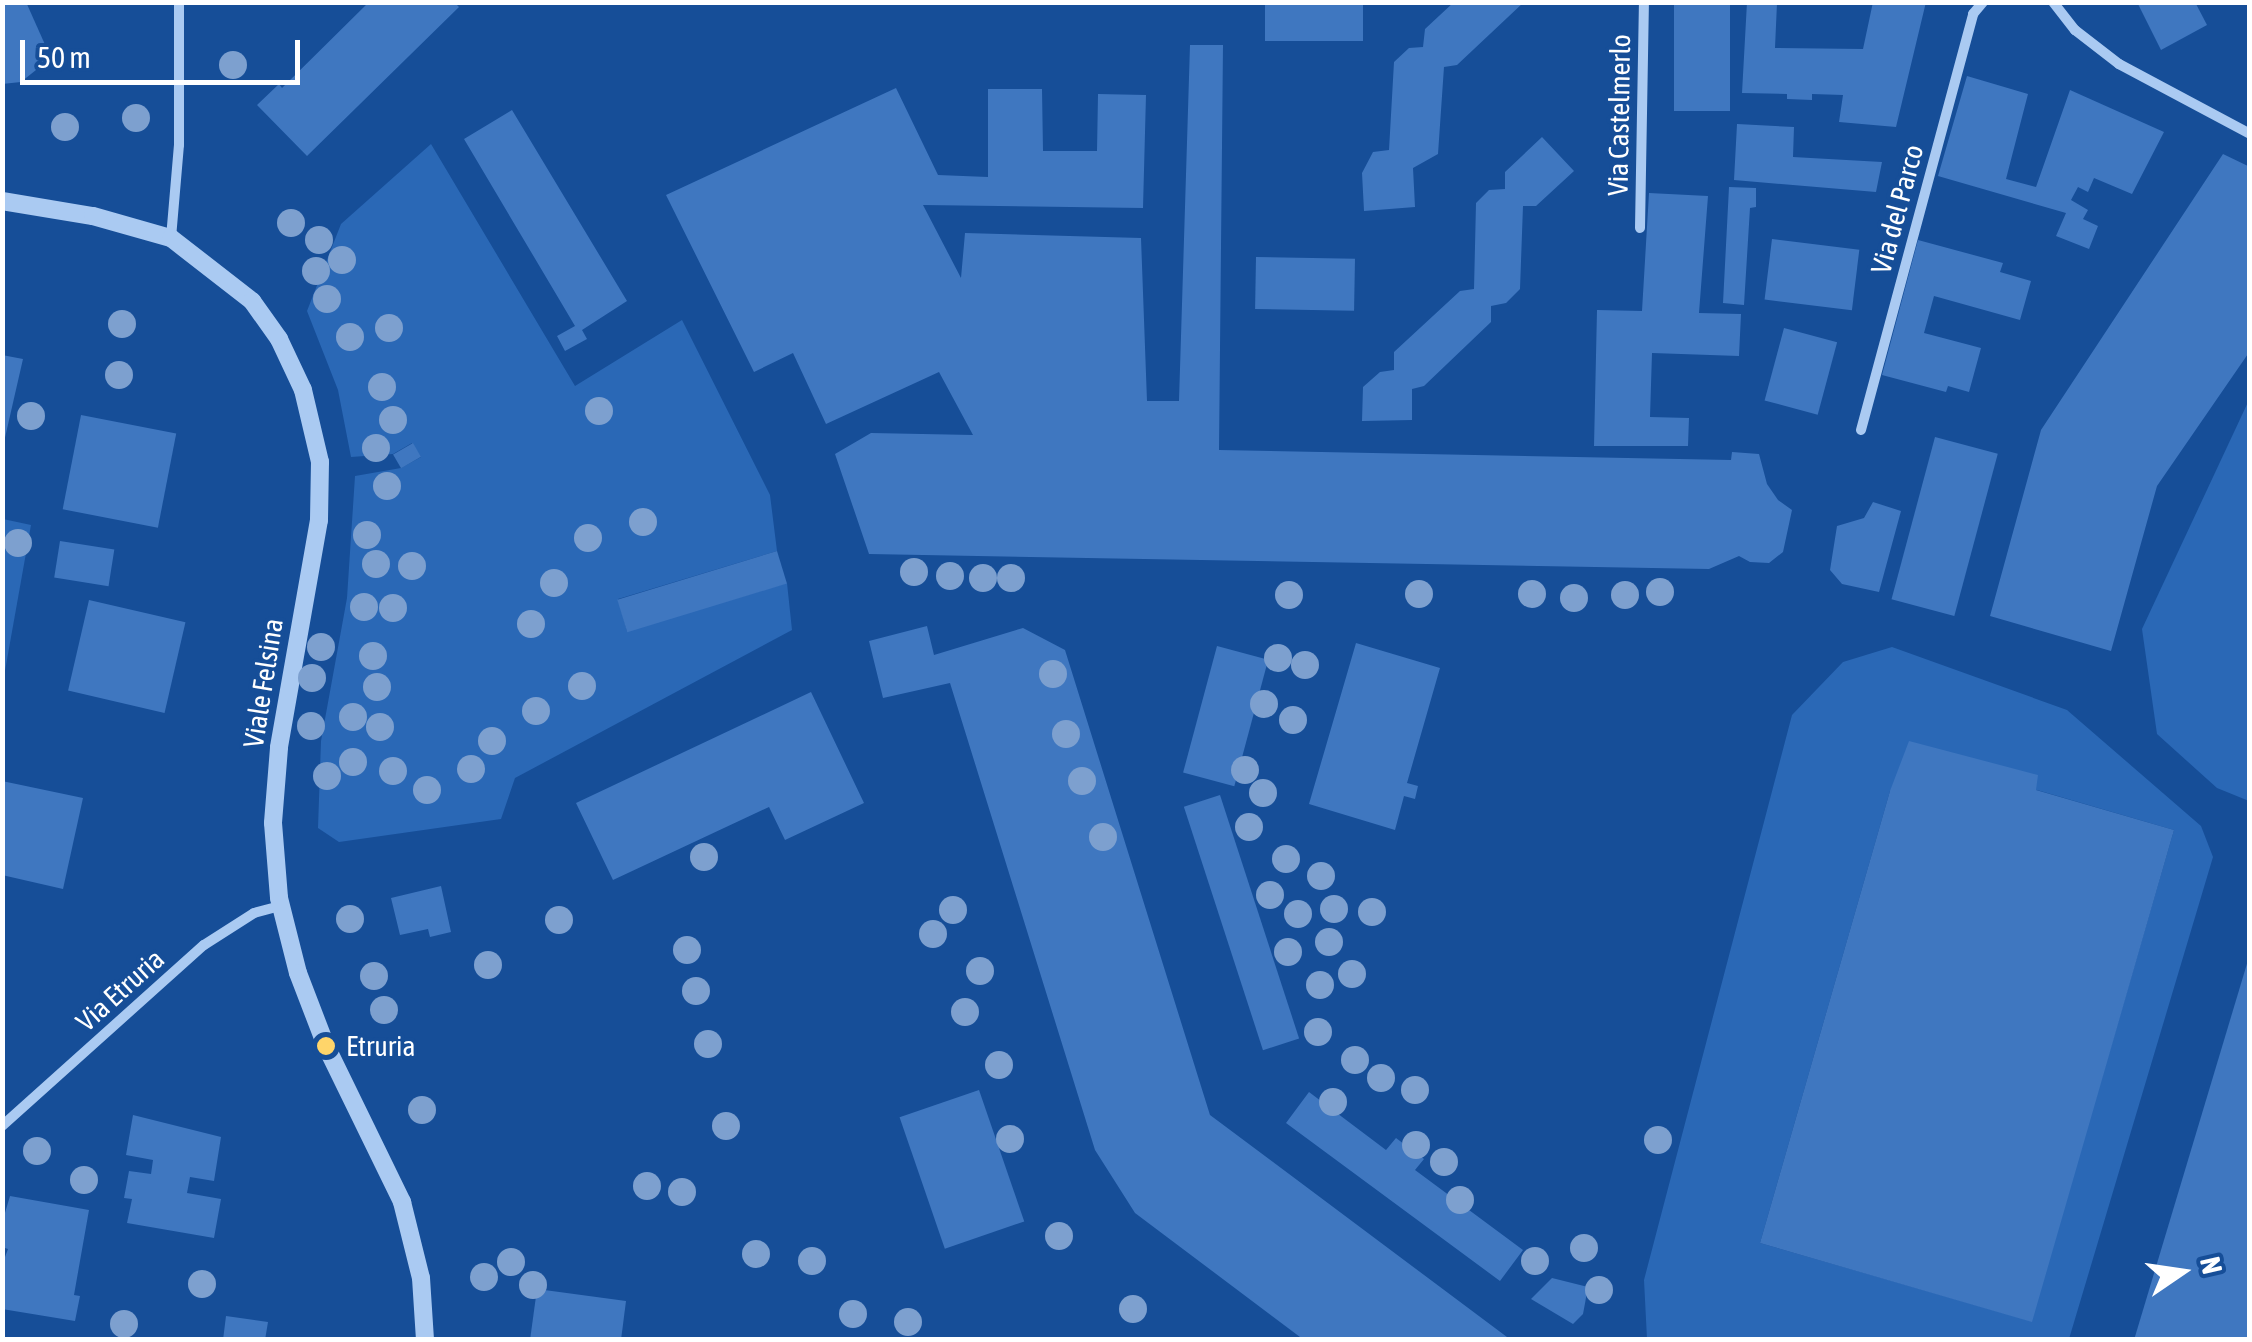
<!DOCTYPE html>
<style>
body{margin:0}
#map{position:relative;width:2252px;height:1342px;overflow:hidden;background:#164e98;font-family:"Asap Condensed",sans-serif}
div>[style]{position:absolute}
.green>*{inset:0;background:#2a68b6}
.building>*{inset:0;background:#3f77c0;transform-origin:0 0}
.minor>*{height:10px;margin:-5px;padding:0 5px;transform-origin:5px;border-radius:5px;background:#aacaf2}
.tertiary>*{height:18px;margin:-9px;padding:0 9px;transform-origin:9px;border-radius:9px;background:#aacaf2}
.trees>*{width:28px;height:28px;margin:-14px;border-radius:50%;background:#7da0cf}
.dots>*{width:28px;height:28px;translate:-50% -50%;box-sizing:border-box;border:5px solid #164e98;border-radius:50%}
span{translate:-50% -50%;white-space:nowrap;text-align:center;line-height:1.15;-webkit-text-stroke:8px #164e98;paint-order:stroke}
.street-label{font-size:28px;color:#fff}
.poi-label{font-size:28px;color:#fff}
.left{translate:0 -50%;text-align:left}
.frame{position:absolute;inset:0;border:5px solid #fff;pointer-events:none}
.north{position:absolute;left:2132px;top:1222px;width:100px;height:100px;-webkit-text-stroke:8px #164e98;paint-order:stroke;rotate:77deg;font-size:28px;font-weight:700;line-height:40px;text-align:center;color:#fff}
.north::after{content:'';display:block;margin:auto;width:35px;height:45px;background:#fff;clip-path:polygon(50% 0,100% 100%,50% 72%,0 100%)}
.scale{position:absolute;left:20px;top:40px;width:280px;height:45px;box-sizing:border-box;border:5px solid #fff;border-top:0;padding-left:12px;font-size:30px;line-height:35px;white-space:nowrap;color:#fff;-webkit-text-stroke:8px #164e98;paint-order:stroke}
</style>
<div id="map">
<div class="green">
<i style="clip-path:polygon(431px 144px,575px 386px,682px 320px,770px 495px,777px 551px,618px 599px,627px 631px,787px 583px,792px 630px,515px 778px,501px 819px,339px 842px,318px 828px,321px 741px,347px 598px,355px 476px,401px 468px,421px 457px,412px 443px,393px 454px,351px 457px,338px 390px,307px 311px,341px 224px)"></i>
<i style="clip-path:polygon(2249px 400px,2249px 801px,2217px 788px,2157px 734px,2142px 629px)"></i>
<i style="clip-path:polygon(3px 519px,31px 525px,3px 682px,2px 519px)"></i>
<i style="clip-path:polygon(evenodd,1892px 647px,2067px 710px,2201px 826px,2213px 857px,2069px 1339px,1647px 1339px,1644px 1280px,1792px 715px,1843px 662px,1892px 647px,1890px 791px,2037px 790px,2174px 830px,2031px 1321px,1760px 1243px,1890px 791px)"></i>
</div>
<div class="building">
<i style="clip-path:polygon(2px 2px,26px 2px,51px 58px,21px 82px,2px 84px)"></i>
<i style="clip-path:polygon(369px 2px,454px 2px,459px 7px,307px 156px,257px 105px,279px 84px,282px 88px)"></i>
<i style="left:1265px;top:2px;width:98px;height:39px"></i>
<i style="clip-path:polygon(1454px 2px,1524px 2px,1457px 65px,1444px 67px,1438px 154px,1413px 168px,1415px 207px,1364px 211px,1362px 173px,1373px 152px,1389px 150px,1394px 62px,1409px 48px,1423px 47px,1425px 29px)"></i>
<i style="left:1674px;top:2px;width:56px;height:109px"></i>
<i style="clip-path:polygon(1747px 2px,1777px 3px,1775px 48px,1863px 49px,1873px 2px,1926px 2px,1896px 127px,1839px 122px,1843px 95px,1812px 94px,1812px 100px,1787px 99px,1787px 94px,1742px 93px)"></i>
<i style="clip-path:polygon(2137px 2px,2195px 2px,2207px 25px,2161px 50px)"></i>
<i style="clip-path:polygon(1190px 45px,1223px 45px,1219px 450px,1731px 460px,1732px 452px,1759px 454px,1767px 484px,1778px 500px,1792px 510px,1783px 552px,1769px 563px,1750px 562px,1739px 556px,1709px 569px,869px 554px,835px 454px,871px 433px,973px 435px,939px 372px,826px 424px,793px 353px,754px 372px,666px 195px,896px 88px,938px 175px,988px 177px,988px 89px,1042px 89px,1043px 151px,1097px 151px,1098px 94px,1146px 95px,1143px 208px,923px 205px,961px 278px,965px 233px,1141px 238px,1147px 401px,1179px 401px)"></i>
<i style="clip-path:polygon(1967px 76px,2028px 94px,2006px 179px,2036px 187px,2070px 90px,2164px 132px,2132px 194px,2094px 178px,2088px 192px,2078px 187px,2071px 200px,2088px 210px,2083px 219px,2098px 226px,2089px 249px,2056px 236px,2066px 213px,1938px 176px)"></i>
<i style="clip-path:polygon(512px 110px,627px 301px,582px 330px,587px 339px,565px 351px,557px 336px,575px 326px,464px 139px)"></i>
<i style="clip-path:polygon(1737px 124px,1794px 127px,1793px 157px,1882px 162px,1876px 192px,1734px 180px)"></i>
<i style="clip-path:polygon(1542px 137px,1574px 171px,1536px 206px,1523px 206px,1520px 289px,1506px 303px,1491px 306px,1491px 322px,1424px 386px,1412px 389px,1412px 420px,1362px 421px,1363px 387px,1380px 372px,1394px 370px,1394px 352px,1460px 291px,1474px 289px,1476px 203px,1489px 190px,1505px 189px,1505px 172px)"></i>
<i style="clip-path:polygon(2223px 154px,2250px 167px,2250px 351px,2157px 486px,2111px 651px,1990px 616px,2041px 430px)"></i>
<i style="clip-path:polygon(1729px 187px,1756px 188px,1756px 207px,1750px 208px,1744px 305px,1723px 303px)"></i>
<i style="clip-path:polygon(1649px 193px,1708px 196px,1699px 313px,1741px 314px,1739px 356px,1652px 353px,1650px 417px,1689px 418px,1688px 446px,1594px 446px,1597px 310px,1642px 311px)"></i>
<i style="left:1772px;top:239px;width:88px;height:61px;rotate:7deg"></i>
<i style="clip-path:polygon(1918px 240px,2003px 263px,2000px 272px,2031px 281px,2020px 320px,1934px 296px,1924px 333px,1981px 348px,1969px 392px,1948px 386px,1946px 392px,1882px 375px)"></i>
<i style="left:1256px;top:257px;width:99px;height:52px;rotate:1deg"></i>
<i style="left:1784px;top:328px;width:55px;height:75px;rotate:15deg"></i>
<i style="clip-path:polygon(2px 355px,23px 359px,4px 442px,2px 442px)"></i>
<i style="left:81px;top:415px;width:97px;height:96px;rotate:11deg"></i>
<i style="left:1935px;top:437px;width:65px;height:168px;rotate:15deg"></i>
<i style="left:413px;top:443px;width:16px;height:23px;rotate:60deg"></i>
<i style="clip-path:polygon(1873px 502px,1901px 511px,1879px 592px,1842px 584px,1830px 570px,1837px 526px,1864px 518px)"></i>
<i style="left:60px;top:541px;width:55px;height:37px;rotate:9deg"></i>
<i style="left:777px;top:551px;width:34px;height:167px;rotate:73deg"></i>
<i style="left:89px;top:600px;width:99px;height:93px;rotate:13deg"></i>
<i style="clip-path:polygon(927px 626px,934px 655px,1023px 628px,1065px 650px,1210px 1115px,1511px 1340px,1304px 1340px,1135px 1213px,1095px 1150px,950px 683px,883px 698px,869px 641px)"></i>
<i style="clip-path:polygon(1356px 643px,1440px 668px,1407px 783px,1418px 786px,1415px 799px,1404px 796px,1395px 830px,1309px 804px)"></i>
<i style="left:1217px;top:646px;width:53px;height:131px;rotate:15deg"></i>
<i style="clip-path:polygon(811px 692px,864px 803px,785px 840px,769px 807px,613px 880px,576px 803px)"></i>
<i style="clip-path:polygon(1909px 741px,2038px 775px,2036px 790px,2174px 830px,2032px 1322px,1760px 1243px,1890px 791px)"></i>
<i style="clip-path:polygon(2px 781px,83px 798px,63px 889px,2px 875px)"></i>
<i style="left:1220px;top:795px;width:256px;height:38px;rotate:72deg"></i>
<i style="clip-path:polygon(441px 886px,451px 932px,430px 937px,428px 929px,400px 935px,391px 898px)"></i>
<i style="clip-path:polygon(2249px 957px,2250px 1340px,2134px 1340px)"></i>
<i style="left:979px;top:1090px;width:139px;height:84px;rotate:71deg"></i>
<i style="clip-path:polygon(1309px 1092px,1386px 1150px,1396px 1138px,1424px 1159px,1415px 1170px,1523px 1250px,1500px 1281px,1286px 1123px)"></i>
<i style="clip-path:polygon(133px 1115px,221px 1137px,214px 1181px,190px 1177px,187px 1193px,221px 1199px,214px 1238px,127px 1223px,132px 1199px,124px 1198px,129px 1171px,151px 1174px,153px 1160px,126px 1155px)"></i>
<i style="clip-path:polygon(10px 1196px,89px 1210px,74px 1295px,80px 1296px,75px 1321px,2px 1309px,2px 1265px,8px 1249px,2px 1247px,2px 1223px)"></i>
<i style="clip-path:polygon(1552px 1278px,1588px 1287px,1583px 1314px,1573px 1324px,1531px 1299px)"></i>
<i style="clip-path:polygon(537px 1289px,626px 1301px,621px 1340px,530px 1340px)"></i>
<i style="clip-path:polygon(226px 1316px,268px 1322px,265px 1340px,223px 1340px)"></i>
</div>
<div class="minor">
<i style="left:2053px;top:2px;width:36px;rotate:52deg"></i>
<i style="left:2075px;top:30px;width:56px;rotate:37.7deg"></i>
<i style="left:2119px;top:64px;width:149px;rotate:28.1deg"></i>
<i style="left:1640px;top:228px;width:226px;rotate:-89deg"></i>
<i style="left:171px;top:238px;width:93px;rotate:-85.1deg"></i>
<i style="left:179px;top:145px;width:143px;rotate:-90deg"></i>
<i style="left:1861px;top:430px;width:431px;rotate:-74.9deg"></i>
<i style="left:1973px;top:14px;width:16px;rotate:-50deg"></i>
<i style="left:2px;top:1126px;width:271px;rotate:-41.9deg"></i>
<i style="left:204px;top:945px;width:59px;rotate:-32.6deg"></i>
<i style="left:254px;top:913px;width:27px;rotate:-15deg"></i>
</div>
<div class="tertiary">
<i style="left:2px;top:201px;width:92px;rotate:9.4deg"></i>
<i style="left:93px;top:216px;width:81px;rotate:15.8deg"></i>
<i style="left:171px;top:238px;width:103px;rotate:37.9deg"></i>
<i style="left:252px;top:301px;width:47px;rotate:54.6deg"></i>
<i style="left:279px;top:339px;width:56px;rotate:64.8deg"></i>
<i style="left:303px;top:390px;width:74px;rotate:76.7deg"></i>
<i style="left:320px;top:462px;width:58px;rotate:91deg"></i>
<i style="left:319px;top:520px;width:231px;rotate:100deg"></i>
<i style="left:279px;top:748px;width:75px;rotate:94.6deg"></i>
<i style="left:273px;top:823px;width:75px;rotate:85.4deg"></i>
<i style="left:279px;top:898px;width:77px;rotate:75.8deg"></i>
<i style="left:298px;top:973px;width:78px;rotate:69deg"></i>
<i style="left:326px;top:1046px;width:174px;rotate:64deg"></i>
<i style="left:402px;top:1202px;width:78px;rotate:76deg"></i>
<i style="left:421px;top:1278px;width:62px;rotate:86.3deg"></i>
</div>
<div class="trees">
<i style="left:233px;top:65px"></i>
<i style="left:136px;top:118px"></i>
<i style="left:65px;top:127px"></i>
<i style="left:291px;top:223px"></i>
<i style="left:319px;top:240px"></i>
<i style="left:342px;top:260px"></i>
<i style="left:316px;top:271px"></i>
<i style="left:327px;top:299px"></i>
<i style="left:122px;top:324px"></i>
<i style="left:389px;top:328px"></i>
<i style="left:350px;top:337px"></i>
<i style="left:119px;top:375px"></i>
<i style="left:382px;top:387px"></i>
<i style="left:599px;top:411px"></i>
<i style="left:31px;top:416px"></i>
<i style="left:393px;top:420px"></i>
<i style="left:376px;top:448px"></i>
<i style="left:387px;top:486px"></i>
<i style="left:643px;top:522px"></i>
<i style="left:367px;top:535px"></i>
<i style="left:588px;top:538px"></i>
<i style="left:18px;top:543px"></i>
<i style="left:376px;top:564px"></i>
<i style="left:412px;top:566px"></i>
<i style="left:914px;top:572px"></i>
<i style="left:950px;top:576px"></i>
<i style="left:983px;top:578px"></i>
<i style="left:1011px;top:578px"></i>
<i style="left:554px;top:583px"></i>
<i style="left:1660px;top:592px"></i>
<i style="left:1419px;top:594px"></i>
<i style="left:1532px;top:594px"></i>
<i style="left:1289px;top:595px"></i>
<i style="left:1625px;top:595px"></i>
<i style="left:1574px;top:598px"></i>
<i style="left:364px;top:607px"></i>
<i style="left:393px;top:608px"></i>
<i style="left:531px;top:624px"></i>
<i style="left:321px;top:647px"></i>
<i style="left:373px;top:656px"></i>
<i style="left:1278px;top:658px"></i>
<i style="left:1305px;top:665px"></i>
<i style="left:1053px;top:674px"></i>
<i style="left:312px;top:678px"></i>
<i style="left:582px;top:686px"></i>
<i style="left:377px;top:687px"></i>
<i style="left:1264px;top:704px"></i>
<i style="left:536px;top:711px"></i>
<i style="left:353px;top:717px"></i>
<i style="left:1293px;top:720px"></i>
<i style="left:311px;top:726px"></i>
<i style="left:380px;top:727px"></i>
<i style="left:1066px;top:734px"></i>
<i style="left:492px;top:741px"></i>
<i style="left:353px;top:762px"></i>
<i style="left:471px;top:769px"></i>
<i style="left:1245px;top:770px"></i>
<i style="left:393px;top:771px"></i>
<i style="left:327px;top:776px"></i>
<i style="left:1082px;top:781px"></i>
<i style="left:427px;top:790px"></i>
<i style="left:1263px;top:793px"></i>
<i style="left:1249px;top:827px"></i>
<i style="left:1103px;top:837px"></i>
<i style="left:704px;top:857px"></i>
<i style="left:1286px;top:859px"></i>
<i style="left:1321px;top:876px"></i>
<i style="left:1270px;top:895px"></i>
<i style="left:1334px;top:909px"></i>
<i style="left:953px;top:910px"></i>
<i style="left:1372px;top:912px"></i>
<i style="left:1298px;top:914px"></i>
<i style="left:350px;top:919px"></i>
<i style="left:559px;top:920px"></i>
<i style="left:933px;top:934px"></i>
<i style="left:1329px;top:942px"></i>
<i style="left:687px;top:950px"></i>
<i style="left:1288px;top:952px"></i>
<i style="left:488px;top:965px"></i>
<i style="left:980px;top:971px"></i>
<i style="left:1352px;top:974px"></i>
<i style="left:374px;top:976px"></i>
<i style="left:1320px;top:985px"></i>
<i style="left:696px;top:991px"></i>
<i style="left:384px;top:1010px"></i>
<i style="left:965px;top:1012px"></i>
<i style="left:1318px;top:1032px"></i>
<i style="left:708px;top:1044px"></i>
<i style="left:1355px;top:1060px"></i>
<i style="left:999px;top:1065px"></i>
<i style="left:1381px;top:1078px"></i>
<i style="left:1415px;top:1090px"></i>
<i style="left:1333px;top:1102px"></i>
<i style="left:422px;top:1110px"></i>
<i style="left:726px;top:1126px"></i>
<i style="left:1010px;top:1139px"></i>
<i style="left:1658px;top:1140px"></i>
<i style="left:1416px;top:1145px"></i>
<i style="left:37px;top:1151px"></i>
<i style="left:1444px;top:1162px"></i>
<i style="left:84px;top:1180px"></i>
<i style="left:647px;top:1186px"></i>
<i style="left:682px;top:1192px"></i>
<i style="left:1460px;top:1200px"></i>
<i style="left:1059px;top:1236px"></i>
<i style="left:1584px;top:1248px"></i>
<i style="left:756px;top:1254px"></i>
<i style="left:812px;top:1261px"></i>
<i style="left:1535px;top:1261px"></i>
<i style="left:511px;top:1262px"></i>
<i style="left:484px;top:1277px"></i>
<i style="left:202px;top:1284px"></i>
<i style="left:533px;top:1285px"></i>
<i style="left:1599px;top:1290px"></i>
<i style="left:1133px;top:1309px"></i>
<i style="left:853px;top:1314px"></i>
<i style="left:908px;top:1322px"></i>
<i style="left:124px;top:1324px"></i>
</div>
<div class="dots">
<i style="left:326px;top:1046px;background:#ffd56a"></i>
</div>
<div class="street-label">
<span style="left:1619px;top:115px;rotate:-89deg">Via Castelmerlo</span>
<span style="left:1897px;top:209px;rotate:-75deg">Via del Parco</span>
<span style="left:263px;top:683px;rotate:-81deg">Viale Felsina</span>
<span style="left:120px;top:990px;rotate:-42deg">Via Etruria</span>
</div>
<div class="poi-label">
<span class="left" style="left:346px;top:1046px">Etruria</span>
</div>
<div class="frame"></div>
<div class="north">N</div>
<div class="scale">50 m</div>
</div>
